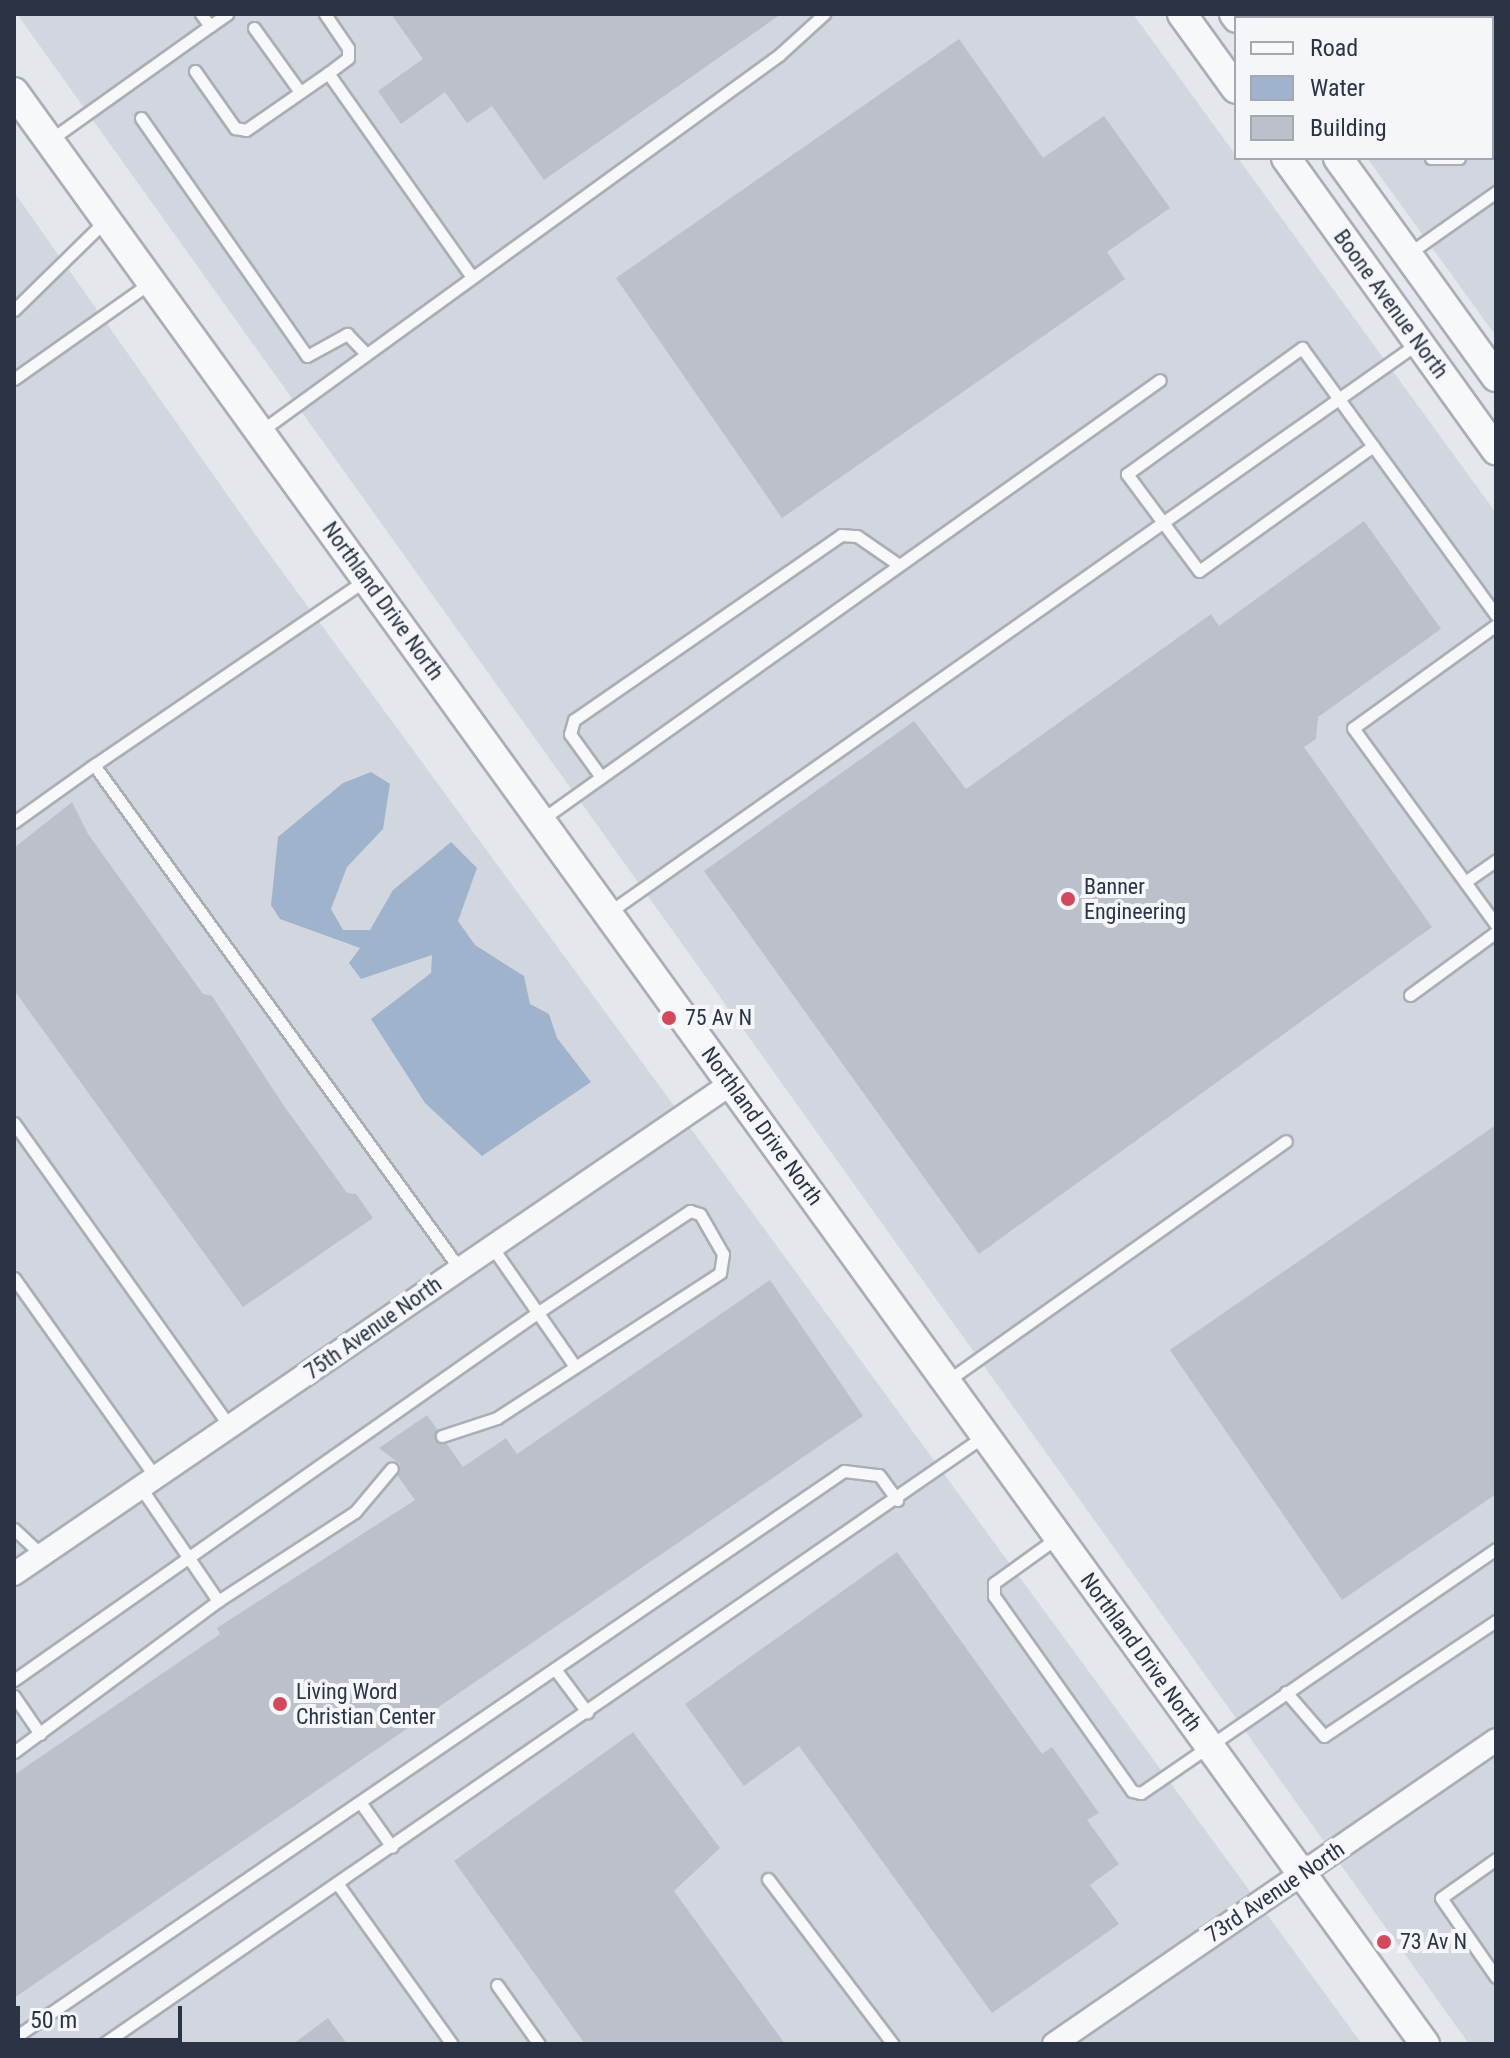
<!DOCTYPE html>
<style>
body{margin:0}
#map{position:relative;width:1510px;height:2058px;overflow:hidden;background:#e4e7ec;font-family:"Roboto Condensed",sans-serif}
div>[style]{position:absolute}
.built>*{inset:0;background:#d2d6de}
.water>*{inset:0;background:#9fb4cc}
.building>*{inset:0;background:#bbc0ca}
.roads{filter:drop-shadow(2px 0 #a9aeb7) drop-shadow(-2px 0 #a9aeb7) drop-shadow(0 2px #a9aeb7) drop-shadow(0 -2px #a9aeb7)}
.service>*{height:11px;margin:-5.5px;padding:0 5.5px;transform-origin:5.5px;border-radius:5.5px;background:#f7f8fa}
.minor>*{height:22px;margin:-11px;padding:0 11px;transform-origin:11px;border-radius:11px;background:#f7f8fa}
.tertiary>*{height:28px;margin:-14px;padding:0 14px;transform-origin:14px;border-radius:14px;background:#f7f8fa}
.dots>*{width:22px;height:22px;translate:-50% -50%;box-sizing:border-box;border:4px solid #f4f6f9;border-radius:50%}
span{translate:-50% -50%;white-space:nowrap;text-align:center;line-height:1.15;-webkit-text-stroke:8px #f4f6f9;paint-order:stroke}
.street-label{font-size:22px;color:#2b3445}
.poi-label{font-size:22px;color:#2b3445}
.left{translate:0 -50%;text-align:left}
.frame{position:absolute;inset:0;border:16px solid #2b3445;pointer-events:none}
.legend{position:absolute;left:1234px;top:16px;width:260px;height:144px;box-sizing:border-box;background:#f4f6f9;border:2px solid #a4a8b1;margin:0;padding:10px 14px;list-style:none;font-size:24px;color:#2b3445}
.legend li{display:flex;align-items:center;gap:16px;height:40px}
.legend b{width:40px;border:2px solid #a4a8b1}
.scale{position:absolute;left:16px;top:2006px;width:166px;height:36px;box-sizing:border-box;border:4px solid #2b3445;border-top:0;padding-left:10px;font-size:24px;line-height:28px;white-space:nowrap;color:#2b3445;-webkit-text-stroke:6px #f4f6f9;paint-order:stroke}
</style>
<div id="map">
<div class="built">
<i style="clip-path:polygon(17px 14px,1133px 14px,1496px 513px,1496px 2044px,1469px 2044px)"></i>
<i style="clip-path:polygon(1263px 14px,1496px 14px,1496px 336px,1367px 158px,1492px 158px,1492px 18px)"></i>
<i style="clip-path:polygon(14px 192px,262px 544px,1362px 2044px,14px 2044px)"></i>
</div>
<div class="water">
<i style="clip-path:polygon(371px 772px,390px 784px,383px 829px,347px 867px,331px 909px,343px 930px,370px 930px,393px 890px,451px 842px,477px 868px,458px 921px,475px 945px,524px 976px,530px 1004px,549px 1014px,557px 1038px,591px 1082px,482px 1156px,425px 1103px,371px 1019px,431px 973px,432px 955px,361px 979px,349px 963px,360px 948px,280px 919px,271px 905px,278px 837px,343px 783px)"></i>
</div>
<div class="building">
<i style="clip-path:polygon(391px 14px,781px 14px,544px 180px,492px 106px,467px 123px,445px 92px,401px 124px,378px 91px,423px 59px)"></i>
<i style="clip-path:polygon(959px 39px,1043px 158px,1104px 116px,1170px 208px,1107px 252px,1125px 279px,782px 518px,616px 278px)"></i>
<i style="clip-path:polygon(1364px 521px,1441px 629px,1318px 717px,1316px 739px,1304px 747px,1432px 927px,979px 1254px,704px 871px,914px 721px,966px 789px,1211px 614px,1219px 626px)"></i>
<i style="clip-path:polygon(72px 802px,88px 834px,203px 994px,212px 996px,284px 1106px,347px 1193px,356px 1194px,373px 1218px,243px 1307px,14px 990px,14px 848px)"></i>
<i style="clip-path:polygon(1496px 1125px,1496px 1494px,1342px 1600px,1170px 1350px)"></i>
<i style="clip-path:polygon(770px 1280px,863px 1416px,14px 1998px,14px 1775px,220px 1634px,217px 1628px,415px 1500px,397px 1475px,400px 1464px,379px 1448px,427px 1415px,437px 1429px,436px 1442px,446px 1443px,463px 1467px,506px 1438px,517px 1454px)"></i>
<i style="clip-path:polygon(897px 1552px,1042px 1754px,1052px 1747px,1099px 1813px,1087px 1820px,1119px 1864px,1090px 1885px,1119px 1924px,992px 2013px,799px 1746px,744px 1786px,685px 1704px)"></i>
<i style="clip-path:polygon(633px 1732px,720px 1848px,674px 1891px,785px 2044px,585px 2044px,454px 1861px)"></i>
<i style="clip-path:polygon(328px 2018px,347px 2044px,293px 2044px)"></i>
</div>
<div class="roads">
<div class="service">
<i style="left:325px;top:14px;width:41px;rotate:55.9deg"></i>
<i style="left:348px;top:48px;width:10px;rotate:90deg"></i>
<i style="left:348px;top:58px;width:25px;rotate:143deg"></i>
<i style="left:328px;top:73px;width:250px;rotate:54.8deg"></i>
<i style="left:1325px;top:14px;width:5px;rotate:53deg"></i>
<i style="left:210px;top:26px;width:21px;rotate:-35deg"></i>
<i style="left:254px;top:28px;width:79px;rotate:54.3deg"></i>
<i style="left:195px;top:71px;width:70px;rotate:54.9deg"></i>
<i style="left:235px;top:128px;width:11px;rotate:10deg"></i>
<i style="left:246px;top:130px;width:100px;rotate:-34.8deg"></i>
<i style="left:141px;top:118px;width:290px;rotate:55.1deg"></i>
<i style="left:307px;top:356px;width:46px;rotate:-28.8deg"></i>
<i style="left:347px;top:334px;width:28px;rotate:46deg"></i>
<i style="left:1492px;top:134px;width:4px;rotate:-27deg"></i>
<i style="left:50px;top:140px;width:196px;rotate:-35.5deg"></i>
<i style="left:210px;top:26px;width:15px;rotate:-127deg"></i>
<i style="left:1431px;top:158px;width:28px"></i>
<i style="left:1408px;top:254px;width:108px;rotate:-35.2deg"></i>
<i style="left:14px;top:310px;width:129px;rotate:-44.4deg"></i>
<i style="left:14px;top:379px;width:168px;rotate:-35.3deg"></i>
<i style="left:261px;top:431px;width:640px;rotate:-35.97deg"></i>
<i style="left:779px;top:55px;width:61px;rotate:-42.3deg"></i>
<i style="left:1373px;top:446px;width:214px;rotate:144.3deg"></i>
<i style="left:1199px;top:571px;width:121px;rotate:-126.6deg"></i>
<i style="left:1127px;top:474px;width:216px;rotate:-35.8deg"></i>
<i style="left:1302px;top:348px;width:121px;rotate:54.1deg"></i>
<i style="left:1373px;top:446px;width:209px;rotate:54deg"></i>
<i style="left:367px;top:579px;width:330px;rotate:145.7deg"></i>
<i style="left:94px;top:765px;width:621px;rotate:54.03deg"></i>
<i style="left:1496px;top:625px;width:176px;rotate:144.2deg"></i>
<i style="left:1353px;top:728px;width:243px;rotate:54deg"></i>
<i style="left:601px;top:777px;width:53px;rotate:-125.8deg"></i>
<i style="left:570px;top:734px;width:15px;rotate:-74deg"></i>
<i style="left:574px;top:720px;width:325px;rotate:-34.7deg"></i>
<i style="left:841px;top:535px;width:16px;rotate:4deg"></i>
<i style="left:857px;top:536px;width:51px;rotate:34.6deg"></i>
<i style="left:541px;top:820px;width:759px;rotate:-35.41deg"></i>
<i style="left:14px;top:822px;width:98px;rotate:-35.5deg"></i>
<i style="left:1465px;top:882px;width:38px;rotate:-35deg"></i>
<i style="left:608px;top:913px;width:990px;rotate:-35.13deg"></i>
<i style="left:1410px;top:995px;width:107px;rotate:-36.2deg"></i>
<i style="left:14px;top:1123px;width:373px;rotate:54.6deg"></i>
<i style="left:492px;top:1247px;width:144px;rotate:55.2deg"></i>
<i style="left:14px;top:1278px;width:245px;rotate:54.6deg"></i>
<i style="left:947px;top:1381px;width:415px;rotate:-35.3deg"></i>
<i style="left:141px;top:1488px;width:137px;rotate:55.7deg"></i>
<i style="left:14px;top:1529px;width:38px;rotate:43deg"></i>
<i style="left:1058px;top:1537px;width:79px;rotate:144.3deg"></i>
<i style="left:994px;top:1583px;width:13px;rotate:90deg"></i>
<i style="left:994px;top:1596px;width:239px;rotate:54.7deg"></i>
<i style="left:1132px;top:1791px;width:9px;rotate:13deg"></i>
<i style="left:1141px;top:1793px;width:431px;rotate:-34.5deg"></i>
<i style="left:555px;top:1669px;width:54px;rotate:53.3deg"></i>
<i style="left:14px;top:1680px;width:639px;rotate:-35.06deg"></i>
<i style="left:537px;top:1313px;width:184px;rotate:-33.7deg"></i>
<i style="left:690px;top:1211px;width:10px;rotate:17deg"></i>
<i style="left:700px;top:1214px;width:46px;rotate:60.1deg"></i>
<i style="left:723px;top:1254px;width:19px;rotate:99deg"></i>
<i style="left:720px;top:1273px;width:266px;rotate:147deg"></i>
<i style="left:497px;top:1418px;width:58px;rotate:161.9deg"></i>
<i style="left:1286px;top:1692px;width:58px;rotate:49.2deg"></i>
<i style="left:1324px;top:1736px;width:207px;rotate:-33.8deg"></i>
<i style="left:14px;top:1696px;width:46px;rotate:55.6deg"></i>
<i style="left:14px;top:1752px;width:254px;rotate:-36.5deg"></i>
<i style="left:218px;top:1601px;width:163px;rotate:-33deg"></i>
<i style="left:355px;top:1512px;width:57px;rotate:-49.9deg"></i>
<i style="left:360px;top:1802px;width:55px;rotate:54.6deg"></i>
<i style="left:1496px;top:1859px;width:67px;rotate:144.7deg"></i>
<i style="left:1441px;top:1898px;width:96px;rotate:55.2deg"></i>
<i style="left:768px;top:1879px;width:207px;rotate:52.9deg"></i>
<i style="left:337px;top:1883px;width:198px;rotate:54.5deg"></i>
<i style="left:497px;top:1985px;width:72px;rotate:54.6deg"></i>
<i style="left:14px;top:2038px;width:1005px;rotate:-34.34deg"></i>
<i style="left:844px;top:1471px;width:35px;rotate:7deg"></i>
<i style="left:879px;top:1475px;width:31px;rotate:54deg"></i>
<i style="left:103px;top:2044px;width:1070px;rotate:-34.61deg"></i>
</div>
<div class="minor">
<i style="left:14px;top:1574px;width:870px;rotate:-34.37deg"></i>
<i style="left:1054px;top:2044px;width:536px;rotate:-34.52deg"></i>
</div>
<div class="tertiary">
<i style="left:1182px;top:14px;width:92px;rotate:54.2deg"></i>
<i style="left:1234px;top:14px;width:5px;rotate:53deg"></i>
<i style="left:14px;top:92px;width:2409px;rotate:54.14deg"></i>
<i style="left:1286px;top:158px;width:360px;rotate:54.3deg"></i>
<i style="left:1338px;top:158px;width:270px;rotate:54.2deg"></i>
</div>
</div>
<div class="dots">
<i style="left:1068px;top:899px;background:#d1495b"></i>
<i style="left:669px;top:1018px;background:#d1495b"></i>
<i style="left:280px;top:1704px;background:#d1495b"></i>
<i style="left:1384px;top:1942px;background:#d1495b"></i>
</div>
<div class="street-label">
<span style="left:1391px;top:304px;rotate:54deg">Boone Avenue North</span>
<span style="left:383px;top:601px;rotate:54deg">Northland Drive North</span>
<span style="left:762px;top:1126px;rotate:54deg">Northland Drive North</span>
<span style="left:373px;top:1328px;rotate:-35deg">75th Avenue North</span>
<span style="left:1141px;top:1652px;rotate:54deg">Northland Drive North</span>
<span style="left:1275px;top:1892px;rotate:-34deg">73rd Avenue North</span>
</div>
<div class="poi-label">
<span class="left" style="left:1084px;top:899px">Banner<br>Engineering</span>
<span class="left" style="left:685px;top:1018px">75 Av N</span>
<span class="left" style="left:296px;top:1704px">Living Word<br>Christian Center</span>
<span class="left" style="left:1400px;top:1942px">73 Av N</span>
</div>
<div class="frame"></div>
<ul class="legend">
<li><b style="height:10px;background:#f7f8fa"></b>Road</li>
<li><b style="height:22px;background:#9fb4cc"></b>Water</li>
<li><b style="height:22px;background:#bbc0ca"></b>Building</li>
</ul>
<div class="scale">50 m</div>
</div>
